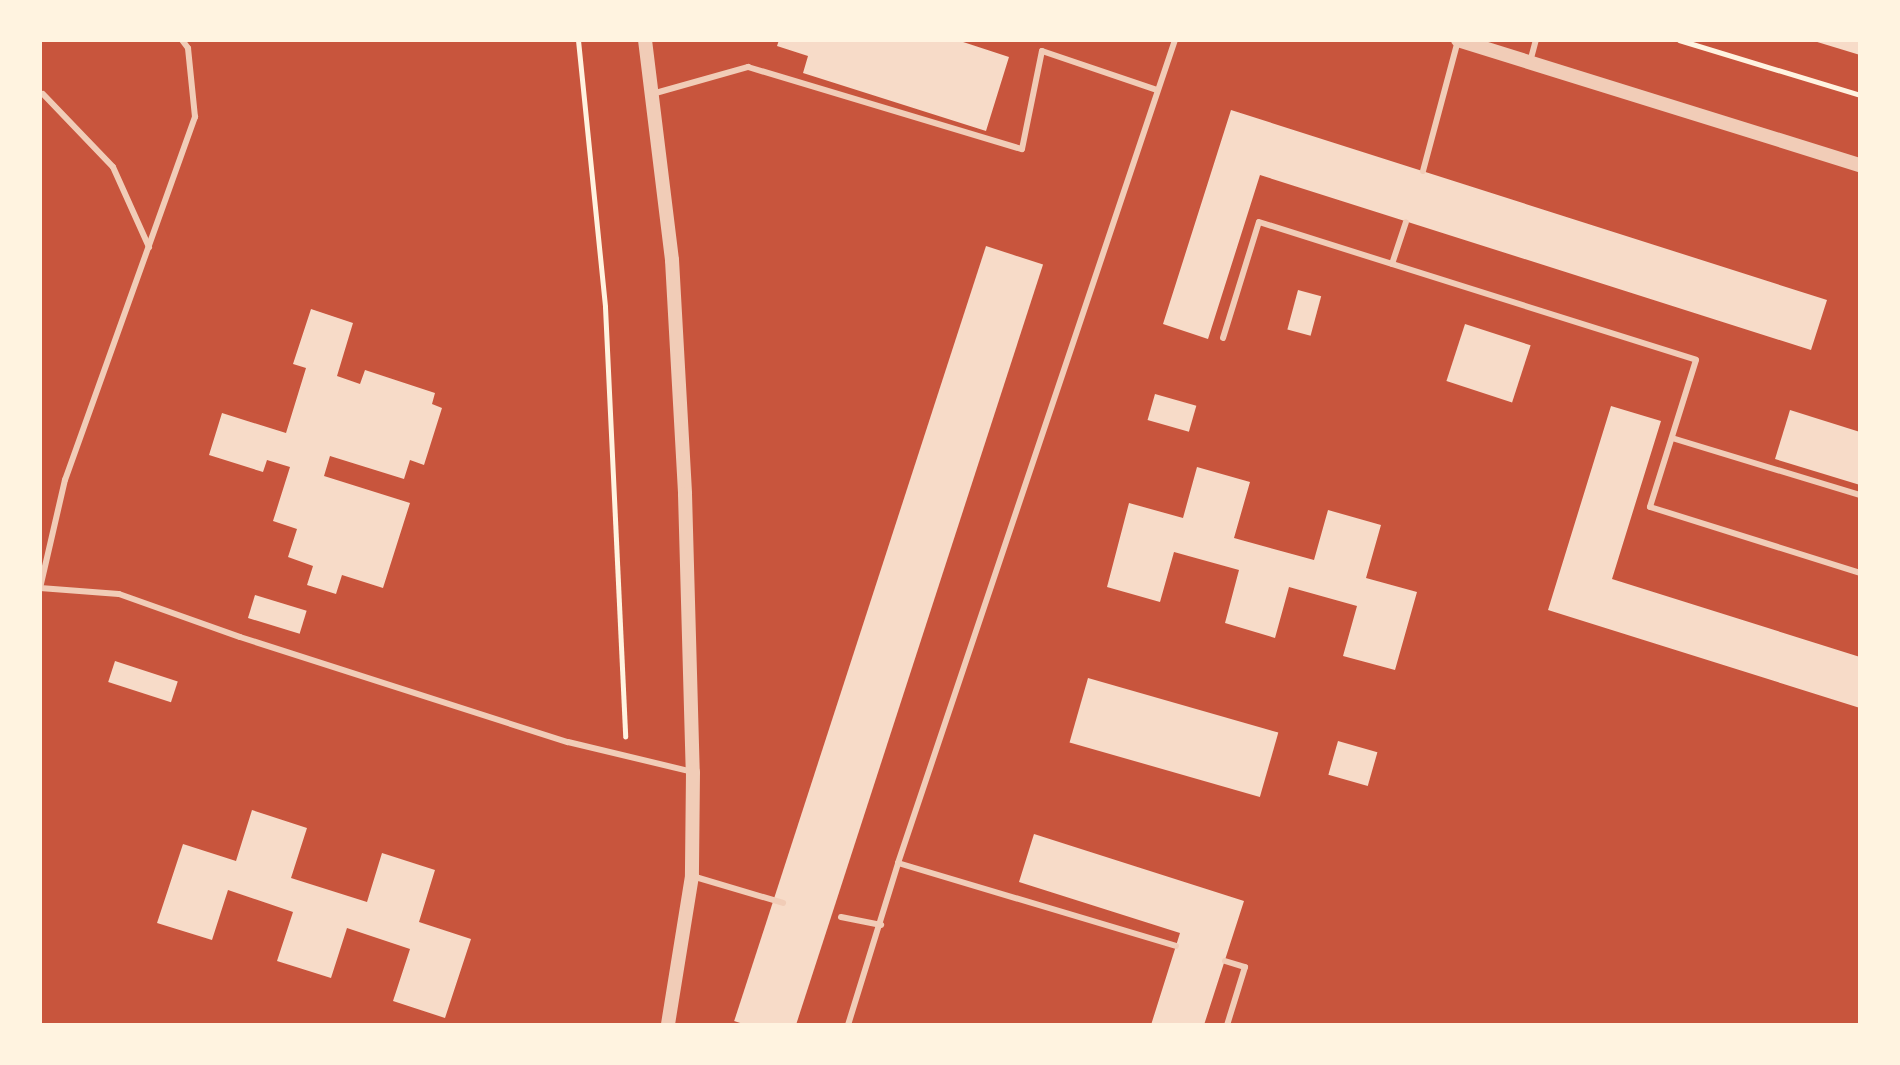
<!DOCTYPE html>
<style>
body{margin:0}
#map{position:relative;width:1900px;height:1065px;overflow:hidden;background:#c8553d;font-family:"Exo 2",sans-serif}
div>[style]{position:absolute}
.building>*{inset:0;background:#f7dbc8;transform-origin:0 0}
.path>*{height:5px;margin:-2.5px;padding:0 2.5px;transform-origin:2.5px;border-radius:2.5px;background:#fff3e0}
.service>*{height:6px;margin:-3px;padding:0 3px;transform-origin:3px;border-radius:3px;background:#f1ccb7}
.tertiary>*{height:14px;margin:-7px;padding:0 7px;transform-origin:7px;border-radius:7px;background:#f1ccb7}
span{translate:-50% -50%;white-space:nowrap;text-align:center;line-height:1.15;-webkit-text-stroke:6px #fff3e0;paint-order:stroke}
.frame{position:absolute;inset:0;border:42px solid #fff3e0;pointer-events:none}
</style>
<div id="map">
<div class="building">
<i style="clip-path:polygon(779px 40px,957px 40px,1009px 57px,986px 131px,803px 73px,808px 56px,777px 46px)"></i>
<i style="clip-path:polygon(1860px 40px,1860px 55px,1814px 41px,1814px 40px)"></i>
<i style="clip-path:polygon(1231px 110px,1827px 300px,1811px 350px,1260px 175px,1208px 339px,1163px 324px)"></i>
<i style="left:986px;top:246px;width:60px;height:815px;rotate:18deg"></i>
<i style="left:1298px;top:290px;width:24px;height:41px;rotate:15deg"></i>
<i style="clip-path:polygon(311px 309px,353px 323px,337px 376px,360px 384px,365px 370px,435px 393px,432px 404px,442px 408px,424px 465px,410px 460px,404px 479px,330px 456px,324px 476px,410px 503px,383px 588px,342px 575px,336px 594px,307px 585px,313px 566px,288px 557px,297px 529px,273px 521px,290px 467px,267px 460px,263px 472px,209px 455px,222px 413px,286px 433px,306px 368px,293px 364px)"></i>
<i style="left:1465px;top:324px;width:69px;height:60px;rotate:18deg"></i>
<i style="left:1155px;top:394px;width:43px;height:27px;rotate:16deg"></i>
<i style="clip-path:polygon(1611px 406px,1661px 421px,1612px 579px,1860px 657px,1860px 708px,1548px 610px)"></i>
<i style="clip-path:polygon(1790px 410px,1860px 432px,1860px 485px,1775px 459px)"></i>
<i style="clip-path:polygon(1197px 467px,1250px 482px,1234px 538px,1314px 560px,1328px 510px,1381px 525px,1366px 578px,1417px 592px,1395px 670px,1343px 656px,1357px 606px,1289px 587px,1275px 638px,1225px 623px,1239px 570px,1174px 552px,1160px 602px,1107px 587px,1129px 503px,1183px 518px)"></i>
<i style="left:255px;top:595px;width:54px;height:24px;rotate:17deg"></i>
<i style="left:115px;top:661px;width:66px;height:22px;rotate:18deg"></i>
<i style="left:1088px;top:678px;width:198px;height:67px;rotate:16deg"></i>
<i style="left:1338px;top:741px;width:41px;height:35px;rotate:16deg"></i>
<i style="clip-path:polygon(252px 810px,307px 828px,291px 878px,367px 902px,382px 853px,435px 870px,419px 922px,471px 939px,445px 1018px,393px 1001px,410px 949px,347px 928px,331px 978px,277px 961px,293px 912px,228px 890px,212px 940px,157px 923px,183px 844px,236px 861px)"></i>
<i style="clip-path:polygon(1034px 834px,1244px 901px,1204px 1025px,1151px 1025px,1180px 933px,1019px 882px)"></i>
</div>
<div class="path">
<i style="left:578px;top:40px;width:268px;rotate:84.2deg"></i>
<i style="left:605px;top:307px;width:430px;rotate:87.3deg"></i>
<i style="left:1679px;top:40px;width:189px;rotate:16.9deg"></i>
</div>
<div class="service">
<i style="left:1530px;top:62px;width:23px;rotate:-75deg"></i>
<i style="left:43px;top:94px;width:101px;rotate:46.2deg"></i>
<i style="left:113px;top:167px;width:88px;rotate:65.8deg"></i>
<i style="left:652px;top:94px;width:100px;rotate:-15.7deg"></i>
<i style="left:748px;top:67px;width:286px;rotate:16.7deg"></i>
<i style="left:1022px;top:149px;width:100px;rotate:-78.5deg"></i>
<i style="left:1042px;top:51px;width:121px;rotate:18.7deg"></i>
<i style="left:1423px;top:171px;width:136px;rotate:-75deg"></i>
<i style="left:1392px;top:264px;width:44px;rotate:-71.6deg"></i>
<i style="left:1223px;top:338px;width:121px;rotate:-72.8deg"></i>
<i style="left:1259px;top:222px;width:458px;rotate:17.5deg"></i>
<i style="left:1696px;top:360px;width:154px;rotate:107.4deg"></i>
<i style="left:1650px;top:507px;width:220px;rotate:17.4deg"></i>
<i style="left:1672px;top:438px;width:196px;rotate:16.9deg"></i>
<i style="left:40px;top:588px;width:79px;rotate:4.3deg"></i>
<i style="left:119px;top:594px;width:128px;rotate:19.6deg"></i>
<i style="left:240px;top:637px;width:344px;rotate:17.8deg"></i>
<i style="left:568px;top:742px;width:129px;rotate:13.5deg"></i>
<i style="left:40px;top:588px;width:111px;rotate:-77deg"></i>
<i style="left:65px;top:480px;width:386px;rotate:-70.3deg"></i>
<i style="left:195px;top:117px;width:69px;rotate:-95.8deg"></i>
<i style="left:188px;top:48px;width:10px;rotate:-127deg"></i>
<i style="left:898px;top:863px;width:290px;rotate:16.6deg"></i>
<i style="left:692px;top:876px;width:95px;rotate:16.5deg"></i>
<i style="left:841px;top:917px;width:41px;rotate:11.3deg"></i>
<i style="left:1225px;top:961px;width:21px;rotate:17deg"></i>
<i style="left:1245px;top:967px;width:61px;rotate:107.2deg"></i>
<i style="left:848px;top:1025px;width:170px;rotate:-72.8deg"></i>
<i style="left:898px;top:863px;width:868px;rotate:-71.4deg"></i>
</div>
<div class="tertiary">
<i style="left:645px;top:40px;width:222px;rotate:83deg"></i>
<i style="left:672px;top:260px;width:234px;rotate:86.8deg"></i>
<i style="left:685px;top:494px;width:278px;rotate:88.4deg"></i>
<i style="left:693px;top:772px;width:104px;rotate:90.6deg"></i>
<i style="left:692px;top:876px;width:151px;rotate:99.2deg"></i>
<i style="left:1458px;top:40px;width:421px;rotate:17.3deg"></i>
</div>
<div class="frame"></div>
</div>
